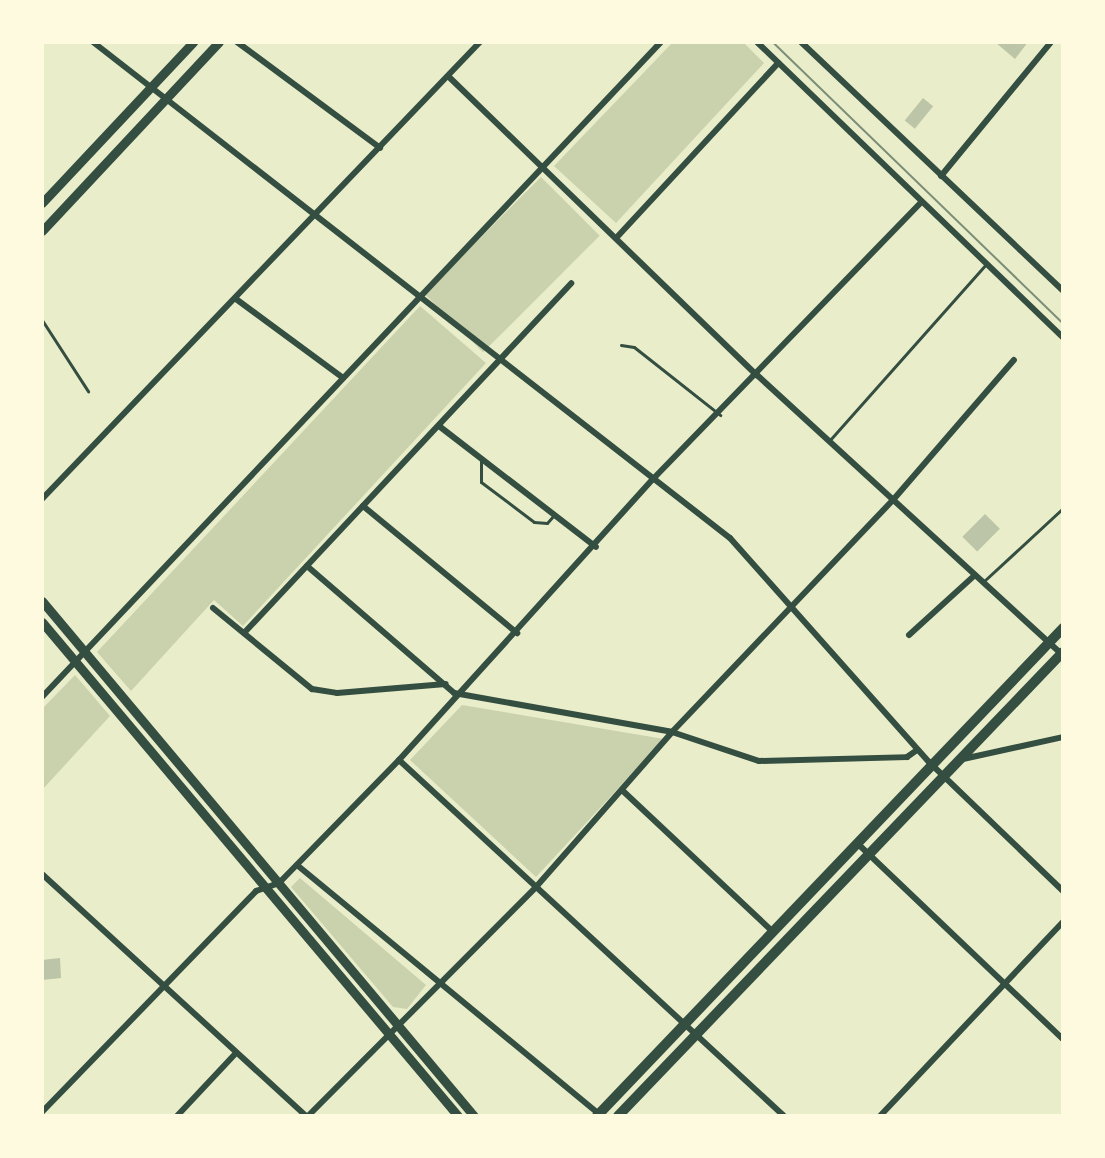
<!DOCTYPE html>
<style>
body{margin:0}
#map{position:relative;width:1105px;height:1158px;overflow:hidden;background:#e9edc9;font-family:Figtree,sans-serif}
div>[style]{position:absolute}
.green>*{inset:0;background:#cad2ad;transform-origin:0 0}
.building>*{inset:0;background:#bcc5a7;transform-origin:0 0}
.service>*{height:3px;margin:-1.5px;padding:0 1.5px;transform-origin:1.5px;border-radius:1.5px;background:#344e41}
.minor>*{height:6px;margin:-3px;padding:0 3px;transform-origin:3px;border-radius:3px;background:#344e41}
.secondary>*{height:9px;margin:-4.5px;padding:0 4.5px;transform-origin:4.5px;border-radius:4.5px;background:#344e41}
.trunk>*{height:10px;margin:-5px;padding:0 5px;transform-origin:5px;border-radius:5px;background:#344e41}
.tram>*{height:1.5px;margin:-0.75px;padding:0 0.75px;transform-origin:0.75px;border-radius:0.75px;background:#7c8e77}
span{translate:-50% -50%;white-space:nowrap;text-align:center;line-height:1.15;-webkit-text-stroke:5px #fefae0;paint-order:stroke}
.frame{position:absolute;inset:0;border:44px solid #fefae0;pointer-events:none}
</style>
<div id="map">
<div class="green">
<i style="clip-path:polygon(673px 42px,743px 42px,764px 63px,616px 223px,554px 166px)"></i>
<i style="left:541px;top:177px;width:83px;height:165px;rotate:45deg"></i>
<i style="clip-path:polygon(420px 306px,486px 363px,243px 626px,214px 600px,131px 691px,97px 652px)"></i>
<i style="clip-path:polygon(75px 675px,110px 716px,42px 790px,42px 709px)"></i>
<i style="clip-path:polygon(462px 705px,664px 739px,536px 877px,410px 760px)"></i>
<i style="clip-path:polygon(300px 878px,426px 985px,407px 1009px,393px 1007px,291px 887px)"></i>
</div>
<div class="building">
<i style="clip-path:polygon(995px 42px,1028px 42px,1015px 59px)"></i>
<i style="left:923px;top:98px;width:13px;height:29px;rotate:39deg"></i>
<i style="left:985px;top:514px;width:21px;height:32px;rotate:45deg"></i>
<i style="clip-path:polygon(60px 958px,61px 978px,42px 980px,42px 960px)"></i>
</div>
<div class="service">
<i style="left:42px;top:320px;width:85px;rotate:57.1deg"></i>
<i style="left:621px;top:345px;width:13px;rotate:9deg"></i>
<i style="left:634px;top:347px;width:110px;rotate:38.3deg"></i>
<i style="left:829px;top:441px;width:235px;rotate:-48.4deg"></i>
<i style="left:481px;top:460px;width:22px;rotate:90deg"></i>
<i style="left:481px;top:482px;width:66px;rotate:37deg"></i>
<i style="left:534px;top:522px;width:13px;rotate:4deg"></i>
<i style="left:547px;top:523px;width:11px;rotate:-49deg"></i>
<i style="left:984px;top:581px;width:108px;rotate:-42.7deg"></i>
</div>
<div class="minor">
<i style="left:93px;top:42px;width:807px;rotate:37.91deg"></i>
<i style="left:730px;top:538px;width:300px;rotate:48.4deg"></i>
<i style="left:929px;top:762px;width:186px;rotate:43.9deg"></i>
<i style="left:237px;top:42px;width:178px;rotate:36.5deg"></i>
<i style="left:757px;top:42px;width:426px;rotate:44deg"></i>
<i style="left:801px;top:42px;width:361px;rotate:43.5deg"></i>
<i style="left:448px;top:76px;width:430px;rotate:44.1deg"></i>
<i style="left:757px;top:375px;width:413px;rotate:42.5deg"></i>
<i style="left:941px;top:176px;width:173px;rotate:-50.6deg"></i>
<i style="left:618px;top:236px;width:236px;rotate:-47.2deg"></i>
<i style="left:236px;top:299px;width:133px;rotate:36.4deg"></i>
<i style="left:439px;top:426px;width:198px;rotate:37.6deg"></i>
<i style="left:42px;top:499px;width:633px;rotate:-46.22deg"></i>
<i style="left:363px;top:506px;width:200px;rotate:39.5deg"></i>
<i style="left:307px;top:566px;width:194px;rotate:40.8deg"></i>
<i style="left:454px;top:693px;width:221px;rotate:10.1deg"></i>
<i style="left:672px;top:732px;width:92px;rotate:18.4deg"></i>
<i style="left:759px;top:761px;width:148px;rotate:-1.5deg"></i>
<i style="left:907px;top:757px;width:12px;rotate:-35deg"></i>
<i style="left:213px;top:608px;width:128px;rotate:39.3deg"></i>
<i style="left:312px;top:689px;width:25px;rotate:9deg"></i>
<i style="left:337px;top:693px;width:109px;rotate:-4.7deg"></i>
<i style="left:244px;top:633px;width:479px;rotate:-46.9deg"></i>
<i style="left:909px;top:635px;width:89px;rotate:-42.3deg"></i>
<i style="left:42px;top:697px;width:901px;rotate:-46.62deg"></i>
<i style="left:963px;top:759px;width:102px;rotate:-12.4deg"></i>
<i style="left:399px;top:760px;width:524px;rotate:42.76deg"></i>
<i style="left:623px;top:791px;width:204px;rotate:43.2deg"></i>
<i style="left:857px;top:843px;width:284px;rotate:43.6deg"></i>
<i style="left:297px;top:865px;width:391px;rotate:39.5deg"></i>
<i style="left:42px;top:874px;width:358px;rotate:42.5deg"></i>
<i style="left:42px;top:1112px;width:308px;rotate:-45.9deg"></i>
<i style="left:256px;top:891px;width:24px;rotate:-19deg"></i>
<i style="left:279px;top:883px;width:172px;rotate:-45.7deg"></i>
<i style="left:399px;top:760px;width:379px;rotate:-47.9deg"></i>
<i style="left:653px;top:479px;width:385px;rotate:-45.9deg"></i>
<i style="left:177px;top:1116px;width:86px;rotate:-46.9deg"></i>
<i style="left:308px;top:1116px;width:323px;rotate:-45.1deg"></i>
<i style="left:536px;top:887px;width:206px;rotate:-48.7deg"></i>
<i style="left:672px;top:732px;width:320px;rotate:-46.4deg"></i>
<i style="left:893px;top:500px;width:185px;rotate:-49.2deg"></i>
<i style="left:880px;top:1116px;width:267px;rotate:-46.7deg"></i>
</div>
<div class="secondary">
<i style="left:42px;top:203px;width:221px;rotate:-46.8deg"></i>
<i style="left:42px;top:231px;width:259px;rotate:-46.9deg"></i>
<i style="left:42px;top:601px;width:672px;rotate:50.01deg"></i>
<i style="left:42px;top:622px;width:646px;rotate:49.9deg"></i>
</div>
<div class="trunk">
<i style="left:597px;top:1116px;width:675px;rotate:-46.32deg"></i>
<i style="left:618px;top:1116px;width:643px;rotate:-46.2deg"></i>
</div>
<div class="tram">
<i style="left:773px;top:42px;width:404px;rotate:44.1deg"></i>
</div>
<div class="frame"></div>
</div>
